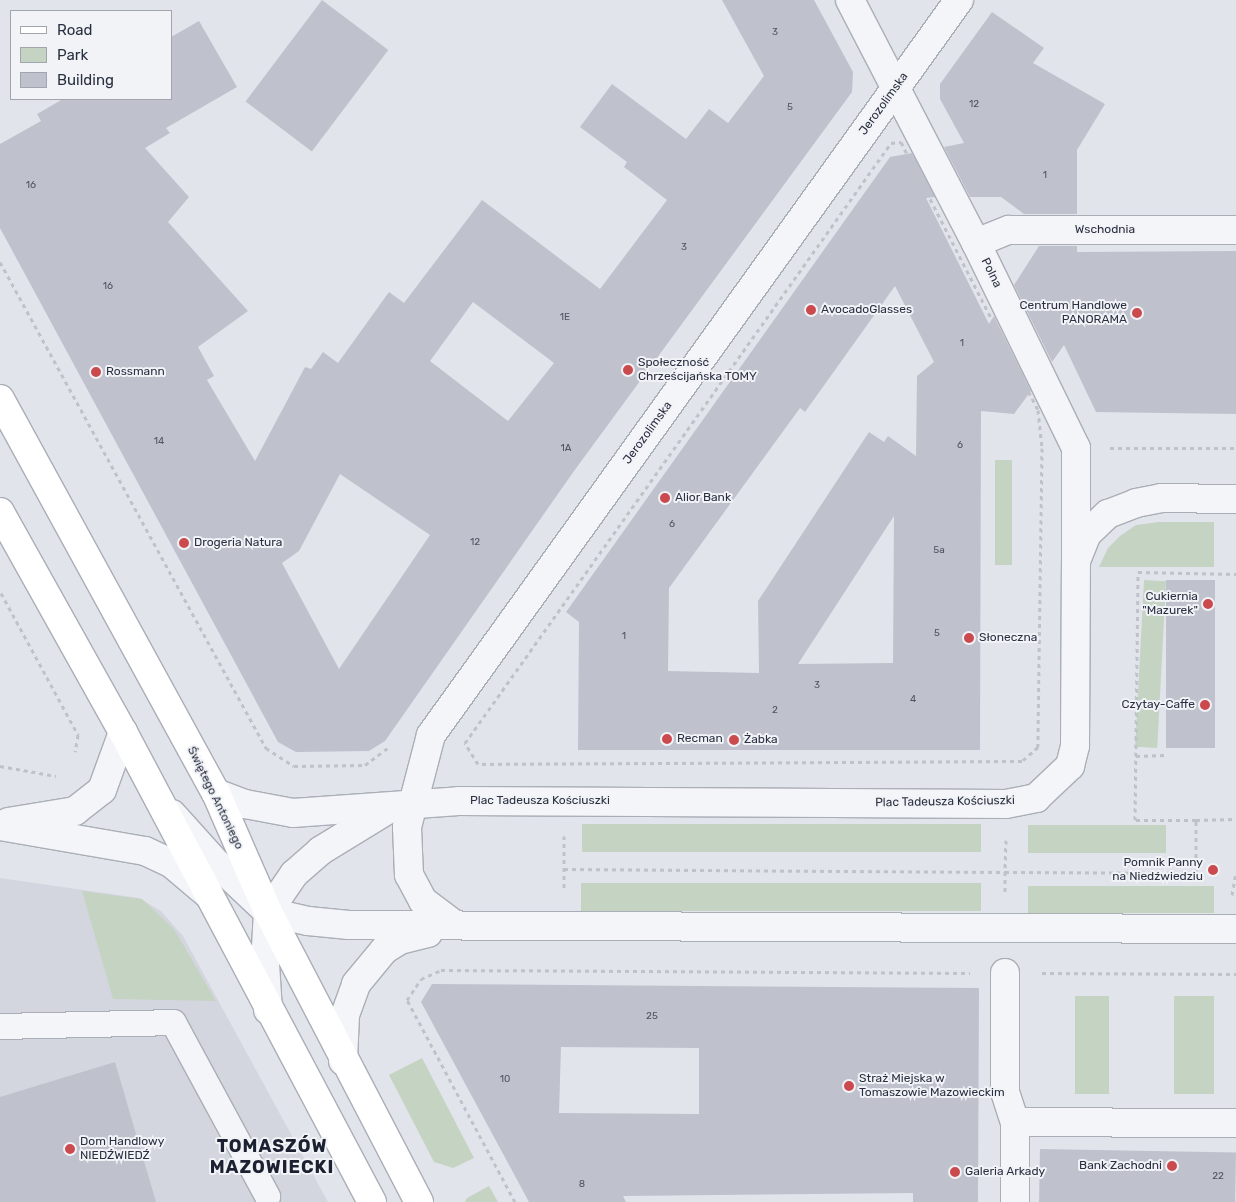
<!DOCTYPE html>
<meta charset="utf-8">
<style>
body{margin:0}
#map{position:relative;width:1236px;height:1202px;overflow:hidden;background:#e1e4ea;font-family:Rubik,sans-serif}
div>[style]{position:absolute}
.built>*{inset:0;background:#d4d6df}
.green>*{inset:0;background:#c5d3c3;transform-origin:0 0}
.building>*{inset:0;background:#bfc2cc;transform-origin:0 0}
.path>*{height:3px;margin-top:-1.5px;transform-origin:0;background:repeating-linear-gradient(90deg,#bfc2c8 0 4px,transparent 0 8px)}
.roads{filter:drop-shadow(1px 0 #aaaeb7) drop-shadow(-1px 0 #aaaeb7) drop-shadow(0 1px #aaaeb7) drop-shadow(0 -1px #aaaeb7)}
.service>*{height:25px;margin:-12.5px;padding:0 12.5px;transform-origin:12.5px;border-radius:12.5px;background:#f4f5f8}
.pedestrian>*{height:28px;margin:-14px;padding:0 14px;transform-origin:14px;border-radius:14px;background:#f4f5f8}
.minor>*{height:28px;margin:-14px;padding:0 14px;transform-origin:14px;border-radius:14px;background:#f4f5f8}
.tertiary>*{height:28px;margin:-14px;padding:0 14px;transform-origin:14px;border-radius:14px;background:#f4f5f8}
.secondary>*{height:28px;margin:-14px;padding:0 14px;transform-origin:14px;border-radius:14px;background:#fff}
.dots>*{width:14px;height:14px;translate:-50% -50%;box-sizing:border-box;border:2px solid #f1f3f7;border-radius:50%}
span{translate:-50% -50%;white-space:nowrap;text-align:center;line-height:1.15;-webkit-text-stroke:4px #f1f3f7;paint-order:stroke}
.number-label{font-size:10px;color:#4f5464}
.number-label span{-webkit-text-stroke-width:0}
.street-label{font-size:12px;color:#2a3041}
.poi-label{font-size:12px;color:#2a3041}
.right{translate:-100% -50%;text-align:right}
.left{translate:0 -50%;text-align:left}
.district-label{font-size:18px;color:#1c2132;font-weight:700;letter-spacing:1px}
.legend{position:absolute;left:10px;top:10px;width:162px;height:90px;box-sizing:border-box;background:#f1f3f7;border:1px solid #a1a5ae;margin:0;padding:6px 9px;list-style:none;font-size:15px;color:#2a3041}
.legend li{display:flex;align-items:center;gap:10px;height:25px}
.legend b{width:25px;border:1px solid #a1a5ae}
</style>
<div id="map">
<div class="built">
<i style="clip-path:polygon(0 878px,139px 898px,161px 911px,183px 936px,328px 1202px,0 1202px)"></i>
</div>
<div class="green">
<i style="left:995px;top:460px;width:17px;height:105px"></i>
<i style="clip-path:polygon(1159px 522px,1214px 522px,1214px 567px,1099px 567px,1108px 548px,1120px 536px,1136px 525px)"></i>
<i style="left:1144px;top:580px;width:22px;height:167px;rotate:3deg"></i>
<i style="left:582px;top:824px;width:399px;height:28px"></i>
<i style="left:1028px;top:825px;width:138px;height:28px"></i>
<i style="left:581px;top:883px;width:400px;height:28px"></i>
<i style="left:1028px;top:886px;width:186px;height:27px"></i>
<i style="clip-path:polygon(82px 891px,142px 899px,174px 929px,216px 1001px,113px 999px)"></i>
<i style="left:1075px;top:996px;width:34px;height:98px"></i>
<i style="left:1174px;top:996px;width:40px;height:98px"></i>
<i style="clip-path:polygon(422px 1058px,474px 1158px,453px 1168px,434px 1162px,389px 1075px)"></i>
<i style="clip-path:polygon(489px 1186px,498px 1202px,465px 1202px,467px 1198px)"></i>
</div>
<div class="building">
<i style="left:322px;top:0;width:83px;height:127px;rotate:37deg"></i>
<i style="clip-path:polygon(evenodd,722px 0,814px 0,853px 72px,852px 92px,574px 471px,385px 741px,369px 751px,296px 752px,278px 742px,0 228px,0 144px,41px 121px,37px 114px,63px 99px,171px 99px,171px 37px,199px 21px,237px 87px,166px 128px,170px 133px,145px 148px,189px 197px,168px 222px,248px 311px,198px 347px,214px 376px,207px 380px,255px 461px,305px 367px,311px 369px,323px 352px,338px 363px,389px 292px,404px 303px,482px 200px,600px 289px,667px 200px,624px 167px,627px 162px,580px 127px,612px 84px,686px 139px,709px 109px,728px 123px,764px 76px,722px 0,473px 302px,554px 363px,508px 421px,430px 361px,473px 302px,722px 0,340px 474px,430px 535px,339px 669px,282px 563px,299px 551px,340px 474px)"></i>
<i style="clip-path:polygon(992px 12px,1044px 48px,1033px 63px,1105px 104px,1077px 150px,1077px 214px,1024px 214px,1001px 197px,970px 197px,944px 147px,964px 143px,940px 99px,940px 84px)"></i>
<i style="clip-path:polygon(evenodd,912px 153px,935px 197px,926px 198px,989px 324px,994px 316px,1031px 391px,1014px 414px,981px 411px,980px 750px,578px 750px,579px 622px,566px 612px,890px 157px,912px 153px,895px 286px,934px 362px,917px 376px,916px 456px,888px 436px,884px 442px,869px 432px,758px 601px,759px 673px,668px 671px,669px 588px,800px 408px,805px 412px,895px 286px,912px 153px,894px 516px,893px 663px,798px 664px,894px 516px)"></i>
<i style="clip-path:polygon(1039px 246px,1077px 246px,1077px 252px,1236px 251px,1236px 414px,1096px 412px,1064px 345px,1052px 362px,1014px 285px)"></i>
<i style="left:1215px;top:580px;width:168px;height:49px;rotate:90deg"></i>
<i style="clip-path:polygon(evenodd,432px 984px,979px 988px,978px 1202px,913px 1202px,913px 1193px,623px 1196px,626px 1202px,529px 1202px,421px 1002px,432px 984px,561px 1047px,699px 1048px,699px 1114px,559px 1113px,561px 1047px)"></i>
<i style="clip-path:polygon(115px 1062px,156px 1202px,0 1202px,0 1097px)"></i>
<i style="left:1040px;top:1149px;width:196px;height:53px;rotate:1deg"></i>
</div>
<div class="path">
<i style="left:901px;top:142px;width:301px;rotate:62.9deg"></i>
<i style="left:1038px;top:410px;width:38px;rotate:84deg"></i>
<i style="left:1042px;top:448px;width:299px;rotate:90.8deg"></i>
<i style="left:1038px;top:747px;width:21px;rotate:139deg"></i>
<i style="left:1022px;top:761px;width:544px;rotate:179.68deg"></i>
<i style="left:478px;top:764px;width:25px;rotate:-122deg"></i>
<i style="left:465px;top:743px;width:736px;rotate:-54.63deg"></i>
<i style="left:891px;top:143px;width:10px;rotate:-6deg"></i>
<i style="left:0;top:262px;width:554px;rotate:61.31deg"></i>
<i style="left:266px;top:748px;width:33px;rotate:33deg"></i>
<i style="left:294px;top:766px;width:71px;rotate:-0.8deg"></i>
<i style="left:365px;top:765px;width:31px;rotate:-37deg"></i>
<i style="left:1110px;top:448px;width:126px"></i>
<i style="left:1px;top:593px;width:162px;rotate:61.5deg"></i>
<i style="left:78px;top:735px;width:17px;rotate:100deg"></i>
<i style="left:1136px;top:756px;width:30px;rotate:-2deg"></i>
<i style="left:0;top:766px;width:57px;rotate:10.1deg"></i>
<i style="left:1196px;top:820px;width:40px;rotate:-1.4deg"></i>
<i style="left:564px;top:836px;width:54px;rotate:90deg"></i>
<i style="left:1006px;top:840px;width:32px;rotate:92deg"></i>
<i style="left:1005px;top:872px;width:191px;rotate:0.3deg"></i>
<i style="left:1196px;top:873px;width:53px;rotate:-90deg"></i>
<i style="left:1196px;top:820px;width:61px;rotate:180deg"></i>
<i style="left:1135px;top:820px;width:248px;rotate:-89.3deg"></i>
<i style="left:1138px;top:572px;width:98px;rotate:1.2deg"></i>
<i style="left:564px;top:869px;width:441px;rotate:0.4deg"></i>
<i style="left:1005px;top:872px;width:21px;rotate:90deg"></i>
<i style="left:1232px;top:895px;width:23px;rotate:-80deg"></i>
<i style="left:1042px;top:973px;width:194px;rotate:0.3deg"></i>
<i style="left:515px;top:1202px;width:229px;rotate:-118.1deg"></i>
<i style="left:407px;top:1000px;width:25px;rotate:-56deg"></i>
<i style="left:421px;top:979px;width:22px;rotate:-24deg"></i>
<i style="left:441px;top:970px;width:529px;rotate:0.32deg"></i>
</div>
<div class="roads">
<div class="service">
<i style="left:0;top:1026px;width:173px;rotate:-1.3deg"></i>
<i style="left:173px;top:1022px;width:198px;rotate:61.6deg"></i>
</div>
<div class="pedestrian">
<i style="left:1005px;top:973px;width:119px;rotate:90deg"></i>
<i style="left:1005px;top:1092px;width:32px;rotate:72deg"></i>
<i style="left:1015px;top:1122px;width:80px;rotate:90deg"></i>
<i style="left:1015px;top:1122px;width:221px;rotate:0.3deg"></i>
</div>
<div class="minor">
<i style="left:850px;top:0;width:274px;rotate:62.6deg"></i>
<i style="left:976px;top:243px;width:228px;rotate:64deg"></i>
<i style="left:1076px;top:448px;width:113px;rotate:90deg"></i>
<i style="left:976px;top:243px;width:35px;rotate:-22deg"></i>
<i style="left:1009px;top:230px;width:227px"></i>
<i style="left:8px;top:822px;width:68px;rotate:-9.3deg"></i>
<i style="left:75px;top:811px;width:34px;rotate:-38deg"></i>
<i style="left:102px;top:790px;width:62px;rotate:-70.1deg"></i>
<i style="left:0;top:826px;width:147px;rotate:9.8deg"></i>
<i style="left:145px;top:851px;width:29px;rotate:25deg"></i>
<i style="left:171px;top:863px;width:50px;rotate:40.1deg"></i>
</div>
<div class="tertiary">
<i style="left:216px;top:793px;width:31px;rotate:21deg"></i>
<i style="left:245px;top:804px;width:49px;rotate:10.6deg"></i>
<i style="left:293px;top:813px;width:166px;rotate:-4.1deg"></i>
<i style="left:459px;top:801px;width:547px;rotate:0.31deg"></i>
<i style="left:1006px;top:804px;width:31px;rotate:-11deg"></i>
<i style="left:1036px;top:798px;width:47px;rotate:-43.3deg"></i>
<i style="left:1070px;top:766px;width:21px;rotate:-76deg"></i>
<i style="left:1075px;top:746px;width:185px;rotate:-89.7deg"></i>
<i style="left:1076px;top:561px;width:29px;rotate:-68deg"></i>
<i style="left:1087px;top:534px;width:29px;rotate:-44deg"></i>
<i style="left:1108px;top:514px;width:30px;rotate:-21deg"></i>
<i style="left:1136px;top:503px;width:25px;rotate:-11deg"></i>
<i style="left:1161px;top:498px;width:75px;rotate:0.8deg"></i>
<i style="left:172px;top:814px;width:67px;rotate:48deg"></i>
<i style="left:217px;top:864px;width:70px;rotate:43.3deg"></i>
<i style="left:268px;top:912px;width:41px;rotate:12.7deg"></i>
<i style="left:308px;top:921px;width:41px;rotate:5.6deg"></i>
<i style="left:349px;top:925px;width:887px;rotate:0.26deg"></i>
<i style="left:455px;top:925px;width:40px;rotate:-143deg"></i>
<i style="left:423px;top:901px;width:30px;rotate:-118deg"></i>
<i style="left:409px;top:875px;width:48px;rotate:-92.4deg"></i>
<i style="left:407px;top:827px;width:95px;rotate:-75.4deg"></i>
<i style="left:431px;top:735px;width:905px;rotate:-54.31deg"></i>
<i style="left:268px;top:1010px;width:46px;rotate:-93.7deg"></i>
<i style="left:265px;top:964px;width:52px;rotate:-86.7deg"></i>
<i style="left:268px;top:912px;width:46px;rotate:-55.6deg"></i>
<i style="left:294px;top:874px;width:35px;rotate:-41deg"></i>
<i style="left:320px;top:851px;width:79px;rotate:-31.5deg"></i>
<i style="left:343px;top:1061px;width:46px;rotate:-87.5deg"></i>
<i style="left:345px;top:1015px;width:33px;rotate:-70deg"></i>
<i style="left:356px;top:984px;width:44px;rotate:-50.5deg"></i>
<i style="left:384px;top:950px;width:19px;rotate:-32deg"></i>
<i style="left:400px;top:940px;width:29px;rotate:-14deg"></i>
</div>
<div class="secondary">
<i style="left:0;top:399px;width:449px;rotate:61.3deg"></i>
<i style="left:216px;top:793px;width:130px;rotate:66.4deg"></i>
<i style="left:268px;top:912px;width:327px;rotate:62.5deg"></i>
<i style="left:0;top:512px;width:252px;rotate:60.8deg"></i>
<i style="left:123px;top:732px;width:532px;rotate:62.09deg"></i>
</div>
</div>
<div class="dots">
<i style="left:811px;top:310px;background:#cb4a4e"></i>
<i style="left:1137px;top:313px;background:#cb4a4e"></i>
<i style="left:628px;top:370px;background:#cb4a4e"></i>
<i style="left:96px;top:372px;background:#cb4a4e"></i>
<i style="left:665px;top:498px;background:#cb4a4e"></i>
<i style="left:184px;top:543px;background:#cb4a4e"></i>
<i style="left:1208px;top:604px;background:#cb4a4e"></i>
<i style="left:969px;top:638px;background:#cb4a4e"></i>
<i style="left:1205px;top:705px;background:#cb4a4e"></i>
<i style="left:667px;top:739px;background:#cb4a4e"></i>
<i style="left:734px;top:740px;background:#cb4a4e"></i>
<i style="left:1213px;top:870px;background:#cb4a4e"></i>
<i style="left:849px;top:1086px;background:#cb4a4e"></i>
<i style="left:70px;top:1149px;background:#cb4a4e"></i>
<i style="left:1172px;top:1166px;background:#cb4a4e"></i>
<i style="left:955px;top:1172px;background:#cb4a4e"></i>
</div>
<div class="number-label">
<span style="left:775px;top:33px">3</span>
<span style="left:974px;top:105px">12</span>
<span style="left:790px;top:108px">5</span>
<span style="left:1045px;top:176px">1</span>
<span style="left:31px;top:186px">16</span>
<span style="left:684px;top:248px">3</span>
<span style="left:108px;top:287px">16</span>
<span style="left:565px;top:318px">1E</span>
<span style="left:962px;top:344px">1</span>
<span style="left:159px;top:442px">14</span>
<span style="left:960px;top:446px">6</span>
<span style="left:566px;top:449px">1A</span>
<span style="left:672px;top:525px">6</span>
<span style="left:475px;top:543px">12</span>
<span style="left:939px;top:551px">5a</span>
<span style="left:937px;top:634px">5</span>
<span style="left:624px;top:637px">1</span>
<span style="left:817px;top:686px">3</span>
<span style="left:913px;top:700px">4</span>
<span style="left:775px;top:711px">2</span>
<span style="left:652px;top:1017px">25</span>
<span style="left:505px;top:1080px">10</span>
<span style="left:1218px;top:1177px">22</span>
<span style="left:582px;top:1185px">8</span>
</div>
<div class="street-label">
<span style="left:884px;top:104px;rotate:-54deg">Jerozolimska</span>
<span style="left:1105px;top:230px">Wschodnia</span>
<span style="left:991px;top:273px;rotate:64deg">Polna</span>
<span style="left:648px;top:433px;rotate:-54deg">Jerozolimska</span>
<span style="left:215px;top:798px;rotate:64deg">Świętego Antoniego</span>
<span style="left:540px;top:801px">Plac Tadeusza Kościuszki</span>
<span style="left:945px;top:802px;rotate:-1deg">Plac Tadeusza Kościuszki</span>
</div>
<div class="poi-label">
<span class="right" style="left:1127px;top:313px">Centrum Handlowe<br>PANORAMA</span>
<span class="left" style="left:821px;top:310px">AvocadoGlasses</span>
<span class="left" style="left:638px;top:370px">Społeczność<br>Chrześcijańska TOMY</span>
<span class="left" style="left:106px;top:372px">Rossmann</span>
<span class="left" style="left:675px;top:498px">Alior Bank</span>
<span class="left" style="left:194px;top:543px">Drogeria Natura</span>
<span class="right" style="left:1198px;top:604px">Cukiernia<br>"Mazurek"</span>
<span class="left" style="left:979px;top:638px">Słoneczna</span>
<span class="right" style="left:1195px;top:705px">Czytay-Caffe</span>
<span class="left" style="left:677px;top:739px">Recman</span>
<span class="left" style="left:744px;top:740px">Żabka</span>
<span class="right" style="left:1203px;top:870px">Pomnik Panny<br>na Niedźwiedziu</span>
<span class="left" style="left:859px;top:1086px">Straż Miejska w<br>Tomaszowie Mazowieckim</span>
<span class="left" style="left:80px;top:1149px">Dom Handlowy<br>NIEDŹWIEDŹ</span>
<span class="right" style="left:1162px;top:1166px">Bank Zachodni</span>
<span class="left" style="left:965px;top:1172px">Galeria Arkady</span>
</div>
<div class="district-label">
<span style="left:272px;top:1157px">TOMASZÓW<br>MAZOWIECKI</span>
</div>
<ul class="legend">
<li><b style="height:6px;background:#fff"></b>Road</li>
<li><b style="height:14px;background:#c5d3c3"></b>Park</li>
<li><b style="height:14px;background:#bfc2cc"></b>Building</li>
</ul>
</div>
